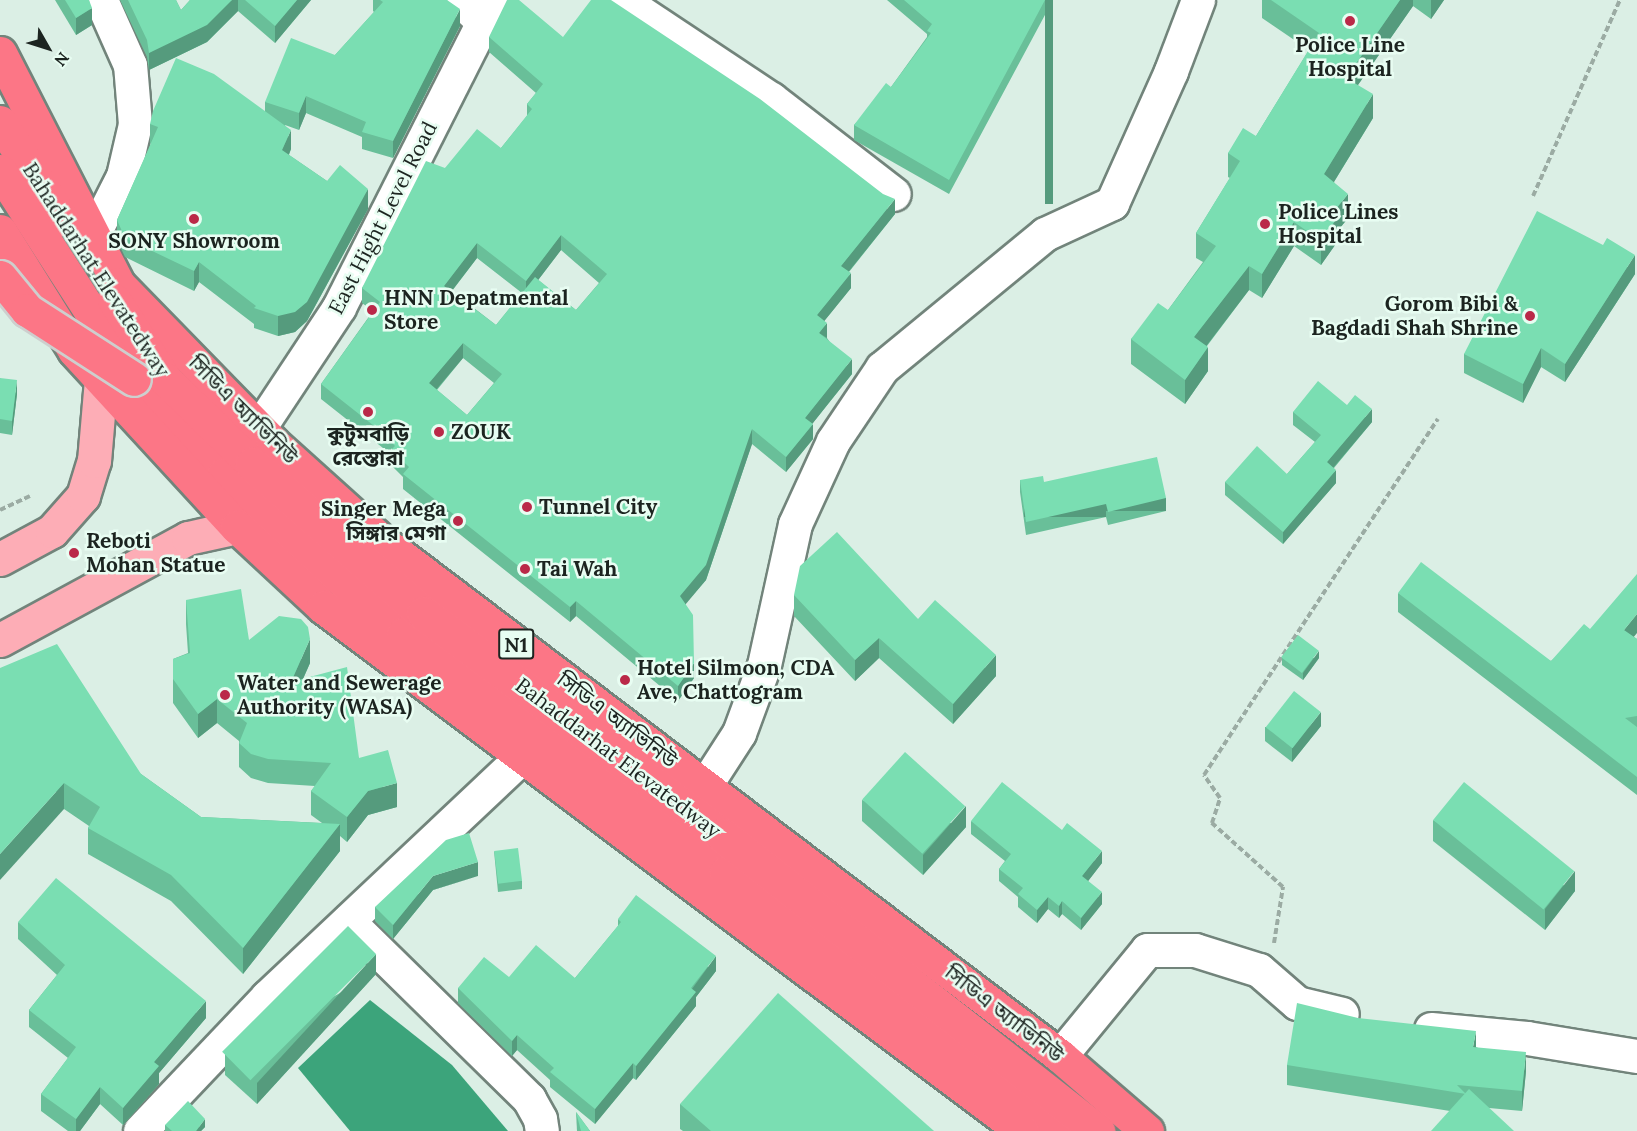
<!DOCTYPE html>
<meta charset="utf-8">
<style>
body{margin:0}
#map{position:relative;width:1637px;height:1131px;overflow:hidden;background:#dbefe5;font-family:Lora,"Noto Sans Bengali",serif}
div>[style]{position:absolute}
.water>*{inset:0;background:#3ca47b}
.path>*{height:4px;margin-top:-2px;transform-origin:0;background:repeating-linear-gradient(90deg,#9baba3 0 6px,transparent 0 9px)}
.roads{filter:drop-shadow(2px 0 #72847b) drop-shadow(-2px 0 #72847b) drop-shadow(0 2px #72847b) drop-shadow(0 -2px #72847b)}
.minor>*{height:33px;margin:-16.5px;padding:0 16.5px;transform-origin:16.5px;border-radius:16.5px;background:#fff}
.major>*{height:33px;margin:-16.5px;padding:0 16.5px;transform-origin:16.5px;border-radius:16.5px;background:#fdadb6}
.highway>*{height:33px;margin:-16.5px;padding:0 16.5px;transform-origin:16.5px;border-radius:16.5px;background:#fc7686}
.bridges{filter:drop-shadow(2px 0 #cdcfce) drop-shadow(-2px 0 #cdcfce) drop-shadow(0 2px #cdcfce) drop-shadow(0 -2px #cdcfce)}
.highway-bridge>*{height:33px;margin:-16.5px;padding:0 16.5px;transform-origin:16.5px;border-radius:16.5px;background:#fc7686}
.wall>*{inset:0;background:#69bf99}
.shaded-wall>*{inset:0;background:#559b7d;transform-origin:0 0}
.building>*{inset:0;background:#7adeb2;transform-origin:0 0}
.dots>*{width:16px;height:16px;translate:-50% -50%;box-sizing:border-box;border:3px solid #e8fdf2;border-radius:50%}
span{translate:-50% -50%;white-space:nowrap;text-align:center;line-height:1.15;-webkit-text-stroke:5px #e8fdf2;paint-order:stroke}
.shield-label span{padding:2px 4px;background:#e8fdf2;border:2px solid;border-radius:4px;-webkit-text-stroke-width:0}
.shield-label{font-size:20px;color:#1c2420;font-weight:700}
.poi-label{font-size:21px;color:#1c2420;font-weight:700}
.left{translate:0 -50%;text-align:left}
.right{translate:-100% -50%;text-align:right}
.street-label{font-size:21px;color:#1c2420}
.north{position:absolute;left:18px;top:18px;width:60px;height:60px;-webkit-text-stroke:4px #e8fdf2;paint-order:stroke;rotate:129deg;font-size:16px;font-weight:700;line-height:24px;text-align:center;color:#1c2420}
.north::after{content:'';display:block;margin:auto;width:21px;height:27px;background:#1c2420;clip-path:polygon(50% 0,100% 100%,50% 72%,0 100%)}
</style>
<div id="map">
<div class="water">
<i style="clip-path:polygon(370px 1000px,452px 1065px,508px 1131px,350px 1131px,298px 1068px)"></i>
</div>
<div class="path">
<i style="left:1533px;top:196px;width:214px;rotate:-66.1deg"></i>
<i style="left:0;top:510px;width:33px;rotate:-25deg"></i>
<i style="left:1274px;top:943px;width:57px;rotate:-80.9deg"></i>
<i style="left:1283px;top:887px;width:96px;rotate:-138deg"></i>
<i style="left:1212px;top:823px;width:26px;rotate:-72deg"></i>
<i style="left:1220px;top:798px;width:28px;rotate:-125deg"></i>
<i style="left:1204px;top:775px;width:426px;rotate:-56.7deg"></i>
</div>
<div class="roads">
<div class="minor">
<i style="left:460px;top:0;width:32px;rotate:44deg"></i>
<i style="left:622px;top:0;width:179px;rotate:33.6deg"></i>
<i style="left:771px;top:99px;width:155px;rotate:37.7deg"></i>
<i style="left:92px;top:237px;width:68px;rotate:-63.1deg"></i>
<i style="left:123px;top:176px;width:53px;rotate:-77deg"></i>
<i style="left:135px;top:124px;width:59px;rotate:-94.8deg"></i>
<i style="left:130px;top:65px;width:71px;rotate:-114deg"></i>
<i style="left:259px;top:428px;width:145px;rotate:-56.5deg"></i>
<i style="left:339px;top:307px;width:344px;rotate:-63.2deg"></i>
<i style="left:706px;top:784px;width:61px;rotate:-57.1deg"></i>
<i style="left:739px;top:733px;width:72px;rotate:-69.8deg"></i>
<i style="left:764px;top:665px;width:144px;rotate:-77.6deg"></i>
<i style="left:795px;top:524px;width:91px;rotate:-65.4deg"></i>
<i style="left:833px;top:441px;width:88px;rotate:-56.1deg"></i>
<i style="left:882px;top:368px;width:211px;rotate:-39.4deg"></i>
<i style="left:1045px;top:234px;width:74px;rotate:-24.8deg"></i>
<i style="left:1112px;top:203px;width:145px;rotate:-65.9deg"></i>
<i style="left:1171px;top:71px;width:76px;rotate:-69.2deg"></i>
<i style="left:348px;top:921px;width:254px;rotate:44.5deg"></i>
<i style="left:529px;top:1099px;width:23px;rotate:61deg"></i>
<i style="left:540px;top:1119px;width:12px;rotate:81deg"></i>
<i style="left:1431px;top:1029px;width:96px;rotate:5.4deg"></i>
<i style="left:1527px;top:1038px;width:111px;rotate:9.3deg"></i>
<i style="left:1060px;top:1056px;width:137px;rotate:-50.6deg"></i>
<i style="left:1147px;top:950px;width:48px"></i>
<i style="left:1195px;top:950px;width:67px;rotate:17.4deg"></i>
<i style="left:1259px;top:970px;width:50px;rotate:41deg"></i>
<i style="left:1297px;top:1003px;width:46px;rotate:13.7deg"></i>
<i style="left:140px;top:1131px;width:185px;rotate:-46.5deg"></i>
<i style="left:267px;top:997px;width:353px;rotate:-43.3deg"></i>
</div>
<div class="major">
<i style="left:0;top:559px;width:59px;rotate:-28.3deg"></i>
<i style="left:52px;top:531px;width:47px;rotate:-48.5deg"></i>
<i style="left:83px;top:496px;width:37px;rotate:-73deg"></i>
<i style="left:94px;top:461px;width:82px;rotate:-85.1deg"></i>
<i style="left:0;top:640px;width:214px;rotate:-28.5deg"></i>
<i style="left:188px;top:538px;width:50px;rotate:-12.7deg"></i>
</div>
<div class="highway">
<i style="left:0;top:53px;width:259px;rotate:62.9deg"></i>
<i style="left:118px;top:284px;width:222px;rotate:45.7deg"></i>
<i style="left:273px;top:443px;width:149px;rotate:42deg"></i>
<i style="left:384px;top:543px;width:849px;rotate:37.19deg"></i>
<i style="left:1060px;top:1056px;width:115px;rotate:40.8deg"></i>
<i style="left:0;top:122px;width:115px;rotate:57.4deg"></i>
<i style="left:0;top:171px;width:247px;rotate:57.2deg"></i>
<i style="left:134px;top:379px;width:131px;rotate:47.2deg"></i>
<i style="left:223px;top:475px;width:240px;rotate:41.5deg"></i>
<i style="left:403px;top:634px;width:401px;rotate:36.4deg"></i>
<i style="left:726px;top:872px;width:423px;rotate:37.8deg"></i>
<i style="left:0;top:231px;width:140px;rotate:58.1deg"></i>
<i style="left:74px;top:350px;width:241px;rotate:47.4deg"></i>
<i style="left:237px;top:527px;width:117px;rotate:42.9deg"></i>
<i style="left:323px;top:607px;width:874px;rotate:36.86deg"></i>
<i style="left:114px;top:300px;width:94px;rotate:57.2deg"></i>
<i style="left:165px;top:379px;width:122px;rotate:44.3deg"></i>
<i style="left:252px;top:464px;width:227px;rotate:41.1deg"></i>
<i style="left:423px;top:613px;width:372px;rotate:36.6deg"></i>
<i style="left:722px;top:835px;width:479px;rotate:38.2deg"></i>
</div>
</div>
<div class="bridges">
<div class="highway-bridge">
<i style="left:0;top:277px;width:43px;rotate:50.7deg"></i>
<i style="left:27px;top:310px;width:127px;rotate:32.8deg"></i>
</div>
</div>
<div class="wall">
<i style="clip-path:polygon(55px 0,89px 0,92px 25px,76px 35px)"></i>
<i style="clip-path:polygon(120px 0,176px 0,181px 10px,190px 0,311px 0,275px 43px,238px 11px,207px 42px,149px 70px,147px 57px)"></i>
<i style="clip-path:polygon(373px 0,447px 0,460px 26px,393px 158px,362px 149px,362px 137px,306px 113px,299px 130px,285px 125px,291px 149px,289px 155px,368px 209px,307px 321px,295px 332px,278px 336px,254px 328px,254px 324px,199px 282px,194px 291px,125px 257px,117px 240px,117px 220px,151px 144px,150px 143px,150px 124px,265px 111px,265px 102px,335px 55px,374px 12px,373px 11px)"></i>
<i style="clip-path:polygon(887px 0,1053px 0,949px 194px,854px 140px,854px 125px,891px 87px,927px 37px,927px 34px)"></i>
<i style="clip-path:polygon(1262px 0,1444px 0,1431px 19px,1413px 6px,1358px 85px,1373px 118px,1334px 182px,1348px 218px,1340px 228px,1340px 238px,1321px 265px,1294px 246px,1262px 298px,1249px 290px,1207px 346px,1208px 371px,1185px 404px,1131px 364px,1131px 339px,1168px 310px,1203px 262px,1196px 258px,1196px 233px,1230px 178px,1228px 177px,1228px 153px,1256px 136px,1309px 50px,1262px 18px)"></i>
<i style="clip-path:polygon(evenodd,489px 37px,563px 37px,895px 214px,849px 272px,851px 288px,824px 321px,827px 338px,852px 374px,812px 424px,813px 439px,786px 472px,752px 444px,706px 580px,685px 604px,694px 678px,678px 701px,576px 616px,570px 622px,403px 489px,403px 477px,391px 465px,391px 457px,383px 448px,321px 399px,321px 384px,373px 311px,362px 303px,362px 288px,445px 168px,501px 148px,527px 116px,527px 104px,536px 93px,489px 52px,489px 37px,561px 250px,599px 283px,576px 310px,538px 280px,561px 250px,489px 37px,477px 258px,522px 293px,496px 325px,452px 291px,477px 258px,489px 37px,463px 358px,494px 383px,467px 415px,437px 390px,463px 358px)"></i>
<i style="clip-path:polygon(1603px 245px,1635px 274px,1565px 382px,1541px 367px,1523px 403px,1464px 373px,1464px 354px)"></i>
<i style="clip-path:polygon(0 378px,17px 394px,12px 435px,0 433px)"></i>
<i style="clip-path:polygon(1347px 405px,1372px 422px,1334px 468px,1336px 483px,1283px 544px,1225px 495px,1225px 482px,1287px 474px,1315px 442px,1293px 425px,1293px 412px)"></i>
<i style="clip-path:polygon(1020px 480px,1044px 482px,1166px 511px,1108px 525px,1106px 517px,1026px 535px,1020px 492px)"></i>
<i style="clip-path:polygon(1398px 593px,1551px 661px,1590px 629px,1634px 637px,1637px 639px,1637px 795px,1398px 612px)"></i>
<i style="clip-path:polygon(794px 595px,918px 619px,996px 676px,953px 724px,879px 658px,855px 681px,794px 616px)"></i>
<i style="clip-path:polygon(186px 600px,249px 640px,310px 663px,303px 679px,359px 758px,397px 807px,368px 815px,347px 842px,340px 836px,340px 851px,243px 974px,171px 901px,88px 854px,88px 828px,89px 826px,64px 809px,0 668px,141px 774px,201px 817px,322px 823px,311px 815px,311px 791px,315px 786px,268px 783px,251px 778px,239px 767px,239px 741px,217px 723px,198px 738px,173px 703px,173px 659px,188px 653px,186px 624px)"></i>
<i style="clip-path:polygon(1282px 658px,1319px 658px,1303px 680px,1282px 665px)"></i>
<i style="clip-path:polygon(1321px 726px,1292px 762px,1265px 741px,1265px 727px)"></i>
<i style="clip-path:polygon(862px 800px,966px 827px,923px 875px,862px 821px)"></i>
<i style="clip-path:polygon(1433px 820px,1575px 891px,1545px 930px,1433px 841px)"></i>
<i style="clip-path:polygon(971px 821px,1102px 863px,1088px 881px,1102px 904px,1081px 930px,1062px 914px,1059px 918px,1048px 909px,1037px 923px,1018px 907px,1018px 897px,999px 881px,999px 869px,1005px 861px,971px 834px)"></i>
<i style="clip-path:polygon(494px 851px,522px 881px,522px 889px,498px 892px)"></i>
<i style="clip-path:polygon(478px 876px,433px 890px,393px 939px,375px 921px,375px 907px)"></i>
<i style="clip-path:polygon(618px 919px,716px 971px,696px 997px,696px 1006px,636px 1080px,633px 1078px,595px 1124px,550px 1087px,550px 1080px,517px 1050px,512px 1056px,458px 1003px,458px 988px,509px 977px,575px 978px,618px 926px)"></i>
<i style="clip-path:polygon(18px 922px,206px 1018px,159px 1073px,159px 1084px,123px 1125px,100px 1104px,80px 1131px,68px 1131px,41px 1111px,41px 1094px,68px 1058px,29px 1027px,29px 1010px,57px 975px,18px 939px)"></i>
<i style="clip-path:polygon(376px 974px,257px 1104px,225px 1075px,225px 1054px)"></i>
<i style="clip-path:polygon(1476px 1047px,1526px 1071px,1522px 1111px,1489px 1108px,1450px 1111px,1287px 1085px,1287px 1065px)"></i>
<i style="clip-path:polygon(680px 1104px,934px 1131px,683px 1131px,680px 1129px)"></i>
<i style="clip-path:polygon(576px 1112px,590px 1131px,577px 1131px)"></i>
<i style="clip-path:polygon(165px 1125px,205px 1127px,201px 1131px,165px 1131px)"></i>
</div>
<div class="shaded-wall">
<i style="clip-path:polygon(232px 0,238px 0,238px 11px,207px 42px,149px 70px,149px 53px)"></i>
<i style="clip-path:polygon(297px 0,311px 0,275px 43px,275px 26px)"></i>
<i style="left:1045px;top:0;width:8px;height:204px"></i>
<i style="clip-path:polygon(1400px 0,1413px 0,1413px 6px,1346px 102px,1346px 78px)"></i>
<i style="clip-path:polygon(1431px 0,1444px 0,1431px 19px)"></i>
<i style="clip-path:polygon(92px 8px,92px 25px,76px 35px,76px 18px)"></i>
<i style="clip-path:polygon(460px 9px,460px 26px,393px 158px,393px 141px)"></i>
<i style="clip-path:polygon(1373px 94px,1373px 118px,1324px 198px,1324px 174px)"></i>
<i style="clip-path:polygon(306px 96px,306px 113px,299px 130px,299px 113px)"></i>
<i style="clip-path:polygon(291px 130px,291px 149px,282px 170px,282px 150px)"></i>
<i style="clip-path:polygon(368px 189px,368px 209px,307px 321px,295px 332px,278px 336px,278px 316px)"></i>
<i style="clip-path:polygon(1348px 194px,1348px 218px,1340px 228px,1340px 238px,1321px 265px,1321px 241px,1335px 210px)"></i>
<i style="clip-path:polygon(895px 199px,895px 214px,841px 281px,841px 266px)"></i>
<i style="clip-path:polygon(1294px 222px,1294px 246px,1262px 298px,1262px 274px)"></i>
<i style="clip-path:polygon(561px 235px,561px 250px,526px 296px,526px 281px)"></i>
<i style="clip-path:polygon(477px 243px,477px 258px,444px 301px,444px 286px)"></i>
<i style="clip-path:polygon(1635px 255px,1635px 274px,1565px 382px,1565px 364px)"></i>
<i style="clip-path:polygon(199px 262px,199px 282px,194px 291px,194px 271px)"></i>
<i style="clip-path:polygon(1249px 266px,1249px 290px,1194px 362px,1194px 337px)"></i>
<i style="clip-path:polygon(851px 273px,851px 288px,817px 330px,817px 315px)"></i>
<i style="clip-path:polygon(827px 323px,827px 338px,819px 333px)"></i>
<i style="clip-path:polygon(463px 343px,463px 358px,429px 398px,429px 383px)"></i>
<i style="clip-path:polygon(1208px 347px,1208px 371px,1185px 404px,1185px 380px)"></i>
<i style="clip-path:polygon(1541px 348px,1541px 367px,1523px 403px,1523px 384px)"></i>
<i style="clip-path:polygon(852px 359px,852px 374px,805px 433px,805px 418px)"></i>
<i style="clip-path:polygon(17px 380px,17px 394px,12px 435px,12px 421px)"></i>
<i style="clip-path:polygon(1372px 409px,1372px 422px,1327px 475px,1327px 462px)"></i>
<i style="clip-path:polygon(813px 424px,813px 439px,786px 472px,786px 457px)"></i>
<i style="clip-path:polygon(752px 429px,752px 444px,706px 580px,680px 611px,680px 596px)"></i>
<i style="clip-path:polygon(1336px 470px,1336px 483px,1283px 544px,1283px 532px)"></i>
<i style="left:1166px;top:498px;width:13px;height:60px;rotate:90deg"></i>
<i style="left:1106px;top:504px;width:13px;height:82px;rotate:90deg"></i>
<i style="clip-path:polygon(576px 601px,576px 616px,570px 622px,570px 607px)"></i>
<i style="clip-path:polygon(1637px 614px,1637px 633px,1624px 649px,1624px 630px)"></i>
<i style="clip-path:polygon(879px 638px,879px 658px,855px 681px,855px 660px)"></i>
<i style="clip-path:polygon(310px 639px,310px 663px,291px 706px,291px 682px)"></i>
<i style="clip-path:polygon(1319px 651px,1319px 658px,1303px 680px,1303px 673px)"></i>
<i style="clip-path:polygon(996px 655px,996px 676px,953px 724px,953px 704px)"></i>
<i style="clip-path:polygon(694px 663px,694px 678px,678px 701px,678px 686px)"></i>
<i style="clip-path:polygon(217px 699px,217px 723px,198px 738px,198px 714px)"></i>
<i style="clip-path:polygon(1321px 712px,1321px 726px,1292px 762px,1292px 748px)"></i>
<i style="clip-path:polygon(64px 783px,64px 809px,0 880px,0 854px)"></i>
<i style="clip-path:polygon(397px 783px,397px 807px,368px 815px,347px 842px,347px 817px,368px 791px)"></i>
<i style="clip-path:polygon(966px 806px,966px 827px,923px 875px,923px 855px)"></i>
<i style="clip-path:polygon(340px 824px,340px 851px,243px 974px,243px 948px)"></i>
<i style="clip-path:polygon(1102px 851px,1102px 863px,1082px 889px,1082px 876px)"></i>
<i style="clip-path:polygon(478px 862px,478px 876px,433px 890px,393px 939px,393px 925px,433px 876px)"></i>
<i style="clip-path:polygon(1575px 871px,1575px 891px,1545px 930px,1545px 909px)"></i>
<i style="clip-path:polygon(1102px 892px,1102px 904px,1081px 930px,1081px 918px)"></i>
<i style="clip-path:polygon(1048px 897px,1048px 909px,1037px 923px,1037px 910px)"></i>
<i style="clip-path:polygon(1062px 901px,1062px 914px,1059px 918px,1059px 906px)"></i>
<i style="clip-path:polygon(376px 954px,376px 974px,257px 1104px,257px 1083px)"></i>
<i style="clip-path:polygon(716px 956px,716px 971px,696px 997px,696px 1006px,636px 1080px,636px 1066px)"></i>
<i style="clip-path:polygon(206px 1001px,206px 1018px,159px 1073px,159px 1084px,123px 1125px,123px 1108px,154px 1062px)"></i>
<i style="clip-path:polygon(1476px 1031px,1476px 1051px,1473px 1047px)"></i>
<i style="clip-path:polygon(517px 1035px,517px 1050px,512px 1056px,512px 1041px)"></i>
<i style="clip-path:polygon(1526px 1052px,1526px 1071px,1522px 1111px,1522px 1091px)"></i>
<i style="clip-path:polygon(633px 1063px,633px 1078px,595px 1124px,595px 1109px)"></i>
<i style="clip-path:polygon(100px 1087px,100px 1104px,80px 1131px,76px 1131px,76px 1119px)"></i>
<i style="clip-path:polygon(205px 1119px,205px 1127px,201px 1131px,196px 1131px)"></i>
</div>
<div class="building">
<i style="clip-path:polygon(65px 0,89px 0,92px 8px,76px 18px)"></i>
<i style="clip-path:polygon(128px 0,176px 0,181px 10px,190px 0,232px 0,207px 25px,149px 53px,147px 40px)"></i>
<i style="clip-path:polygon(245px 0,297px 0,275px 26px)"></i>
<i style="clip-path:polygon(380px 0,447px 0,460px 9px,393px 141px,362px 132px,366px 122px,306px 96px,299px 113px,265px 102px,291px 38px,335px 55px,383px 2px)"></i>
<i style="clip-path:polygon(evenodd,507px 0,519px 0,563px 37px,591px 0,611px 0,760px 99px,883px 194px,895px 199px,841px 266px,851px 273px,817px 315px,827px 323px,819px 333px,852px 359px,805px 418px,813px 424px,786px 457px,752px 429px,706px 565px,680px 596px,693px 615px,694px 663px,678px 686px,576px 601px,570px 607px,403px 474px,409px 467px,391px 450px,395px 446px,383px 433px,321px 384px,380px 302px,362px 288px,426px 161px,445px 168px,477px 129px,501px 148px,532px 109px,527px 104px,543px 84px,489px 37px,507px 0,561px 235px,607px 274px,576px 310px,535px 277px,496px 325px,444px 286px,477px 243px,526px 281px,561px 235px,507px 0,463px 343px,502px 374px,467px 415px,429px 383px,463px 343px)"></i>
<i style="clip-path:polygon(904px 0,1045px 0,949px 180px,854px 125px,886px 83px,891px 87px,931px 33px,927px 31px,932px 24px)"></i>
<i style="clip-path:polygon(1271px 0,1400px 0,1346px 78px,1373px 94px,1324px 174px,1348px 194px,1335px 210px,1340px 214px,1321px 241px,1294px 222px,1262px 274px,1249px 266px,1194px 337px,1208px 347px,1185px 380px,1131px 339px,1158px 303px,1168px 310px,1216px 246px,1196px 233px,1240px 161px,1228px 153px,1243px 128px,1256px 136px,1319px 33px)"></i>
<i style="clip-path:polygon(176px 58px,214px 74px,291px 130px,282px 150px,327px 181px,340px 165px,368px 189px,307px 302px,295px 312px,278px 316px,254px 308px,256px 306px,199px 262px,194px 271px,125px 238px,117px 220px,158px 127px,150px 124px,153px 111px)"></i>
<i style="clip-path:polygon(1537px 211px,1603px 245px,1607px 238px,1635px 255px,1565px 364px,1541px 348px,1523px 384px,1464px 354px)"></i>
<i style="clip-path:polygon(0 378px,17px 380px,12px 421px,0 419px)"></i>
<i style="clip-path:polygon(1318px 381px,1347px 405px,1355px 395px,1372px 409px,1327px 462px,1336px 470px,1283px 532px,1225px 482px,1257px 446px,1287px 474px,1321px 435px,1293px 412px)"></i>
<i style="clip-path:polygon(1157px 457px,1166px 498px,1108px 512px,1106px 504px,1026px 522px,1020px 480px,1043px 476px,1044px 482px)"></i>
<i style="clip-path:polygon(837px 532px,918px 619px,935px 600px,996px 655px,953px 704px,879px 638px,855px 660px,794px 595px,800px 566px)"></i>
<i style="clip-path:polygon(1421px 562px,1551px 661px,1584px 624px,1590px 629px,1637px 574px,1637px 614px,1624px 630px,1637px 639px,1637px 716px,1625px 718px,1637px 727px,1637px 777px,1398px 593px)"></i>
<i style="clip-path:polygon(241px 589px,249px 640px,279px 616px,301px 619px,308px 627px,310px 639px,291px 682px,347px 667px,359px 758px,388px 750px,397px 783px,368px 791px,347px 817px,311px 791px,331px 763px,268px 759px,251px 754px,239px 743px,247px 723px,217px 699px,198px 714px,173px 679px,173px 659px,190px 653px,186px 600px)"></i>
<i style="left:1298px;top:635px;width:26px;height:28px;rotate:37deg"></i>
<i style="clip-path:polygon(57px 644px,141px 774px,201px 817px,340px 824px,243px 948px,171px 875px,88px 828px,100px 807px,64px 783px,0 854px,0 668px)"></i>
<i style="left:1294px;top:691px;width:34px;height:46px;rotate:38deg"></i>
<i style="left:905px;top:752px;width:81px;height:64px;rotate:42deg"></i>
<i style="clip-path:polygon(1002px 782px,1062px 830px,1067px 823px,1102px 851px,1082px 876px,1102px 892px,1081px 918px,1062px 901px,1059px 906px,1048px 897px,1037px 910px,1018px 894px,1023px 888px,999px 869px,1011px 854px,971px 821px)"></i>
<i style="left:1464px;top:782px;width:142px;height:49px;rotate:39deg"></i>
<i style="clip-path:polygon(469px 833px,478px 862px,433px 876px,393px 925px,375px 907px,446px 840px)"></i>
<i style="left:518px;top:848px;width:33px;height:24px;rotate:83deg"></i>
<i style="clip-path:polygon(56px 878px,206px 1001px,154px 1062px,159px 1066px,123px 1108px,100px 1087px,76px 1119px,41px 1094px,76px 1047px,29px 1010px,65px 965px,18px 922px)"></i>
<i style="clip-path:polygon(636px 895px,716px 956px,691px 988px,696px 992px,636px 1066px,633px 1063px,595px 1109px,550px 1072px,554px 1068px,517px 1035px,512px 1041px,458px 988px,484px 957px,509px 977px,536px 945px,575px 978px,621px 922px,618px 919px)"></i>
<i style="left:348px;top:926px;width:40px;height:178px;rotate:45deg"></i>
<i style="clip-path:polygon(778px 993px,934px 1131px,711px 1131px,680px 1104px)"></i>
<i style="clip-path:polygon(1297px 1003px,1358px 1018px,1476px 1031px,1473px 1047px,1526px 1052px,1522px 1091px,1457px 1085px,1466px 1094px,1287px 1065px)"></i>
<i style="clip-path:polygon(1469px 1089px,1514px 1131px,1431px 1131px)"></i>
<i style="clip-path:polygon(188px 1101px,205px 1119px,196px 1131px,172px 1131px,165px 1125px)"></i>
<i style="clip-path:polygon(576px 1112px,590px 1131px,581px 1131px)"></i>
</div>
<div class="dots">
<i style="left:1350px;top:21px;background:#ba2948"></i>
<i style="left:194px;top:219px;background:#ba2948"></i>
<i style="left:1265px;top:224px;background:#ba2948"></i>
<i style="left:372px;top:310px;background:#ba2948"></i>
<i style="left:1530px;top:316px;background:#ba2948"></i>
<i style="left:368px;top:412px;background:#ba2948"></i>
<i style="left:439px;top:432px;background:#ba2948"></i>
<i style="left:527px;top:507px;background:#ba2948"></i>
<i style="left:458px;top:521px;background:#ba2948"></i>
<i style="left:74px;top:553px;background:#ba2948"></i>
<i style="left:525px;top:569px;background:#ba2948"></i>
<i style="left:625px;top:680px;background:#ba2948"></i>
<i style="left:225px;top:695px;background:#ba2948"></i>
</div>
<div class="shield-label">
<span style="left:516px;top:644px">N1</span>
</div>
<div class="poi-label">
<span style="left:1350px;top:57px">Police Line<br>Hospital</span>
<span class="left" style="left:1278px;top:224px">Police Lines<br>Hospital</span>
<span style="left:194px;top:241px">SONY Showroom</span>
<span class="left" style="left:384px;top:310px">HNN Depatmental<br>Store</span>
<span class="right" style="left:1518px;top:316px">Gorom Bibi &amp;<br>Bagdadi Shah Shrine</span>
<span class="left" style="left:451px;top:432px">ZOUK</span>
<span style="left:368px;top:446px">কুটুমবাড়ি<br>রেস্তোরা</span>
<span class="left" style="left:539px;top:507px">Tunnel City</span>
<span class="right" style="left:446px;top:521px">Singer Mega<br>সিঙ্গার মেগা</span>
<span class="left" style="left:86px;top:553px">Reboti<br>Mohan Statue</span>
<span class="left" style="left:537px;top:569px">Tai Wah</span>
<span class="left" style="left:637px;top:680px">Hotel Silmoon, CDA<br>Ave, Chattogram</span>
<span class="left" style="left:237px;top:695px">Water and Sewerage<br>Authority (WASA)</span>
</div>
<div class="street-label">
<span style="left:383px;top:218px;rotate:-63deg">East Hight Level Road</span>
<span style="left:96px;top:270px;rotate:57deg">Bahaddarhat Elevatedway</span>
<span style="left:243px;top:410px;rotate:45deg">সিডিএ অ্যাভিনিউ</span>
<span style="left:617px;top:720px;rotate:37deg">সিডিএ অ্যাভিনিউ</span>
<span style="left:618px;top:758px;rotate:37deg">Bahaddarhat Elevatedway</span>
<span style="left:1004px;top:1014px;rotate:38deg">সিডিএ অ্যাভিনিউ</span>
</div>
<div class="north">N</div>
</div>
